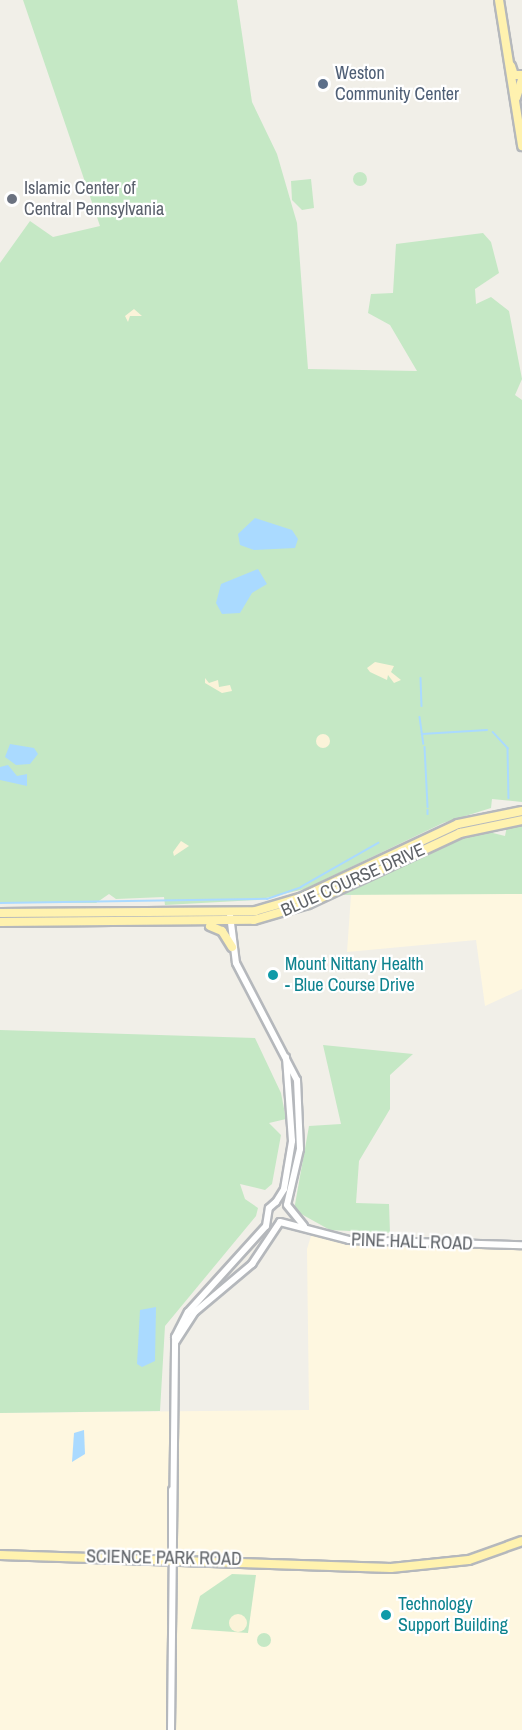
<!DOCTYPE html>
<style>
body{margin:0}
#map{position:relative;width:522px;height:1730px;overflow:hidden;background:#f1efe8;font-family:"Archivo Narrow",sans-serif}
div>[style]{position:absolute}
.commercial>*{inset:0;background:#fef7e0}
.green>*{inset:0;background:#c5e8c5}
.round{border-radius:50%}
.sand>*{inset:0;background:#fbf3d9}
.water>*{inset:0;background:#aadaff}
.stream>*{height:1.5px;margin:-0.75px;padding:0 0.75px;transform-origin:0.75px;border-radius:0.75px;background:#aadaff}
.roads{filter:drop-shadow(2px 0 #b5b8bc) drop-shadow(-2px 0 #b5b8bc) drop-shadow(0 2px #b5b8bc) drop-shadow(0 -2px #b5b8bc)}
.minor>*{height:6px;margin:-3px;padding:0 3px;transform-origin:3px;border-radius:3px;background:#fff}
.major>*{height:8px;margin:-4px;padding:0 4px;transform-origin:4px;border-radius:4px;background:#fff2af}
.dots>*{width:16px;height:16px;translate:-50% -50%;box-sizing:border-box;border:3px solid #fff;border-radius:50%}
span{translate:-50% -50%;white-space:nowrap;text-align:center;line-height:1.15;-webkit-text-stroke:4.5px #fff;paint-order:stroke}
.service-label{font-size:18px;color:#4e5e75}
.left{translate:0 -50%;text-align:left}
.worship-label{font-size:18px;color:#5b616d}
.street-label{font-size:18px;color:#5f6368}
.culture-label{font-size:18px;color:#0d838f}
</style>
<div id="map">
<div class="commercial">
<i style="clip-path:polygon(369px 892px,522px 894px,522px 989px,485px 1006px,476px 940px,347px 952px,351px 895px)"></i>
<i style="clip-path:polygon(322px 1234px,409px 1242px,522px 1240px,522px 1730px,0 1730px,0 1413px,309px 1410px,307px 1249px,311px 1236px)"></i>
</div>
<div class="green">
<i style="clip-path:polygon(23px 0,237px 0,252px 102px,277px 154px,297px 223px,308px 369px,417px 371px,390px 325px,368px 313px,371px 294px,393px 293px,396px 244px,483px 233px,491px 242px,499px 273px,475px 289px,476px 304px,491px 297px,509px 311px,522px 379px,515px 395px,522px 400px,522px 802px,492px 799px,491px 808px,443px 823px,305px 889px,257px 900px,165px 905px,164px 897px,116px 899px,109px 894px,96px 903px,0 903px,0 263px,30px 221px,53px 237px,100px 226px)"></i>
<i class="round" style="left:353px;top:172px;width:14px;height:14px"></i>
<i style="clip-path:polygon(311px 179px,314px 208px,302px 210px,292px 200px,291px 181px)"></i>
<i style="clip-path:polygon(522px 823px,522px 894px,333px 895px,432px 848px,485px 831px,505px 836px,507px 826px)"></i>
<i style="clip-path:polygon(0 1030px,255px 1038px,281px 1093px,286px 1119px,269px 1123px,281px 1135px,272px 1184px,265px 1190px,240px 1184px,245px 1199px,258px 1208px,256px 1216px,165px 1326px,160px 1411px,0 1413px)"></i>
<i style="clip-path:polygon(323px 1045px,413px 1054px,390px 1075px,390px 1109px,359px 1161px,356px 1203px,389px 1204px,390px 1233px,330px 1230px,294px 1210px,309px 1126px,341px 1124px)"></i>
<i style="clip-path:polygon(232px 1574px,256px 1575px,248px 1633px,191px 1629px,200px 1596px)"></i>
<i class="round" style="left:257px;top:1633px;width:14px;height:14px"></i>
</div>
<div class="sand">
<i style="clip-path:polygon(134px 309px,142px 316px,130px 316px,128px 322px,125px 316px)"></i>
<i style="clip-path:polygon(375px 662px,394px 666px,391px 672px,401px 680px,394px 683px,388px 675px,387px 680px,370px 672px,367px 668px)"></i>
<i style="clip-path:polygon(205px 678px,209px 683px,218px 680px,219px 687px,230px 685px,232px 691px,222px 693px,205px 683px)"></i>
<i class="round" style="left:316px;top:734px;width:14px;height:14px"></i>
<i style="clip-path:polygon(181px 841px,189px 846px,174px 856px,173px 852px)"></i>
<i class="round" style="left:229px;top:1614px;width:18px;height:18px"></i>
</div>
<div class="water">
<i style="clip-path:polygon(255px 518px,292px 530px,298px 539px,295px 548px,254px 550px,240px 545px,238px 534px)"></i>
<i style="clip-path:polygon(258px 569px,267px 584px,252px 593px,240px 613px,222px 614px,216px 603px,221px 584px)"></i>
<i style="clip-path:polygon(10px 744px,34px 748px,38px 754px,30px 764px,16px 765px,5px 757px)"></i>
<i style="clip-path:polygon(8px 765px,17px 776px,27px 774px,27px 786px,0 780px,0 767px)"></i>
<i style="clip-path:polygon(156px 1307px,155px 1361px,142px 1367px,137px 1364px,140px 1310px)"></i>
<i style="clip-path:polygon(84px 1430px,85px 1454px,72px 1462px,74px 1433px)"></i>
</div>
<div class="stream">
<i style="left:421px;top:678px;width:28px;rotate:88deg"></i>
<i style="left:420px;top:717px;width:27px;rotate:82deg"></i>
<i style="left:493px;top:732px;width:22px;rotate:47deg"></i>
<i style="left:508px;top:748px;width:50px;rotate:88.9deg"></i>
<i style="left:422px;top:734px;width:65px;rotate:-3.5deg"></i>
<i style="left:425px;top:747px;width:60px;rotate:87.1deg"></i>
<i style="left:428px;top:810px;width:4px;rotate:90deg"></i>
<i style="left:0;top:903px;width:267px;rotate:-0.9deg"></i>
<i style="left:267px;top:899px;width:36px;rotate:-19deg"></i>
<i style="left:301px;top:887px;width:89px;rotate:-29.7deg"></i>
</div>
<div class="roads">
<div class="minor">
<i style="left:230px;top:915px;width:48px;rotate:82.9deg"></i>
<i style="left:236px;top:963px;width:132px;rotate:62.5deg"></i>
<i style="left:297px;top:1080px;width:69px;rotate:87.5deg"></i>
<i style="left:300px;top:1149px;width:57px;rotate:103.1deg"></i>
<i style="left:287px;top:1205px;width:27px;rotate:51deg"></i>
<i style="left:276px;top:1202px;width:15px;rotate:-58deg"></i>
<i style="left:284px;top:1189px;width:49px;rotate:-80.5deg"></i>
<i style="left:292px;top:1141px;width:84px;rotate:-94.1deg"></i>
<i style="left:280px;top:1222px;width:71px;rotate:14.6deg"></i>
<i style="left:349px;top:1240px;width:173px;rotate:1.7deg"></i>
<i style="left:176px;top:1341px;width:35px;rotate:-57deg"></i>
<i style="left:195px;top:1312px;width:75px;rotate:-40.1deg"></i>
<i style="left:252px;top:1264px;width:50px;rotate:-56.3deg"></i>
<i style="left:172px;top:1490px;width:67px;rotate:90deg"></i>
<i style="left:171px;top:1730px;width:393px;rotate:-89.4deg"></i>
<i style="left:175px;top:1337px;width:28px;rotate:-63deg"></i>
<i style="left:188px;top:1312px;width:116px;rotate:-47.8deg"></i>
<i style="left:266px;top:1226px;width:18px;rotate:-81deg"></i>
<i style="left:269px;top:1208px;width:9px;rotate:-41deg"></i>
</div>
<div class="major">
<i style="left:499px;top:0;width:148px;rotate:81deg"></i>
<i style="left:511px;top:66px;width:9px;rotate:72deg"></i>
<i style="left:514px;top:75px;width:8px"></i>
<i style="left:516px;top:98px;width:20px;rotate:-72deg"></i>
<i style="left:0;top:913px;width:255px;rotate:-0.4deg"></i>
<i style="left:255px;top:911px;width:47px;rotate:-16.1deg"></i>
<i style="left:300px;top:898px;width:174px;rotate:-25.1deg"></i>
<i style="left:458px;top:824px;width:65px;rotate:-11.5deg"></i>
<i style="left:0;top:922px;width:254px;rotate:-0.5deg"></i>
<i style="left:254px;top:920px;width:56px;rotate:-16.5deg"></i>
<i style="left:308px;top:904px;width:168px;rotate:-25deg"></i>
<i style="left:460px;top:833px;width:63px;rotate:-11.8deg"></i>
<i style="left:210px;top:926px;width:13px;rotate:23deg"></i>
<i style="left:222px;top:931px;width:19px;rotate:58deg"></i>
<i style="left:0;top:1555px;width:391px;rotate:1.9deg"></i>
<i style="left:391px;top:1568px;width:78px;rotate:-5.9deg"></i>
<i style="left:469px;top:1560px;width:56px;rotate:-19.7deg"></i>
</div>
</div>
<div class="dots">
<i style="left:323px;top:84px;background:#5c6f8a"></i>
<i style="left:12px;top:199px;background:#6b7280"></i>
<i style="left:273px;top:975px;background:#0f9aa8"></i>
<i style="left:386px;top:1615px;background:#0f9aa8"></i>
</div>
<div class="service-label">
<span class="left" style="left:335px;top:84px">Weston<br>Community Center</span>
</div>
<div class="worship-label">
<span class="left" style="left:24px;top:199px">Islamic Center of<br>Central Pennsylvania</span>
</div>
<div class="street-label">
<span style="left:353px;top:880px;rotate:-24deg">BLUE COURSE DRIVE</span>
<span style="left:412px;top:1242px;rotate:2deg">PINE HALL ROAD</span>
<span style="left:164px;top:1558px;rotate:1deg">SCIENCE PARK ROAD</span>
</div>
<div class="culture-label">
<span class="left" style="left:285px;top:975px">Mount Nittany Health<br>- Blue Course Drive</span>
<span class="left" style="left:398px;top:1615px">Technology<br>Support Building</span>
</div>
</div>
